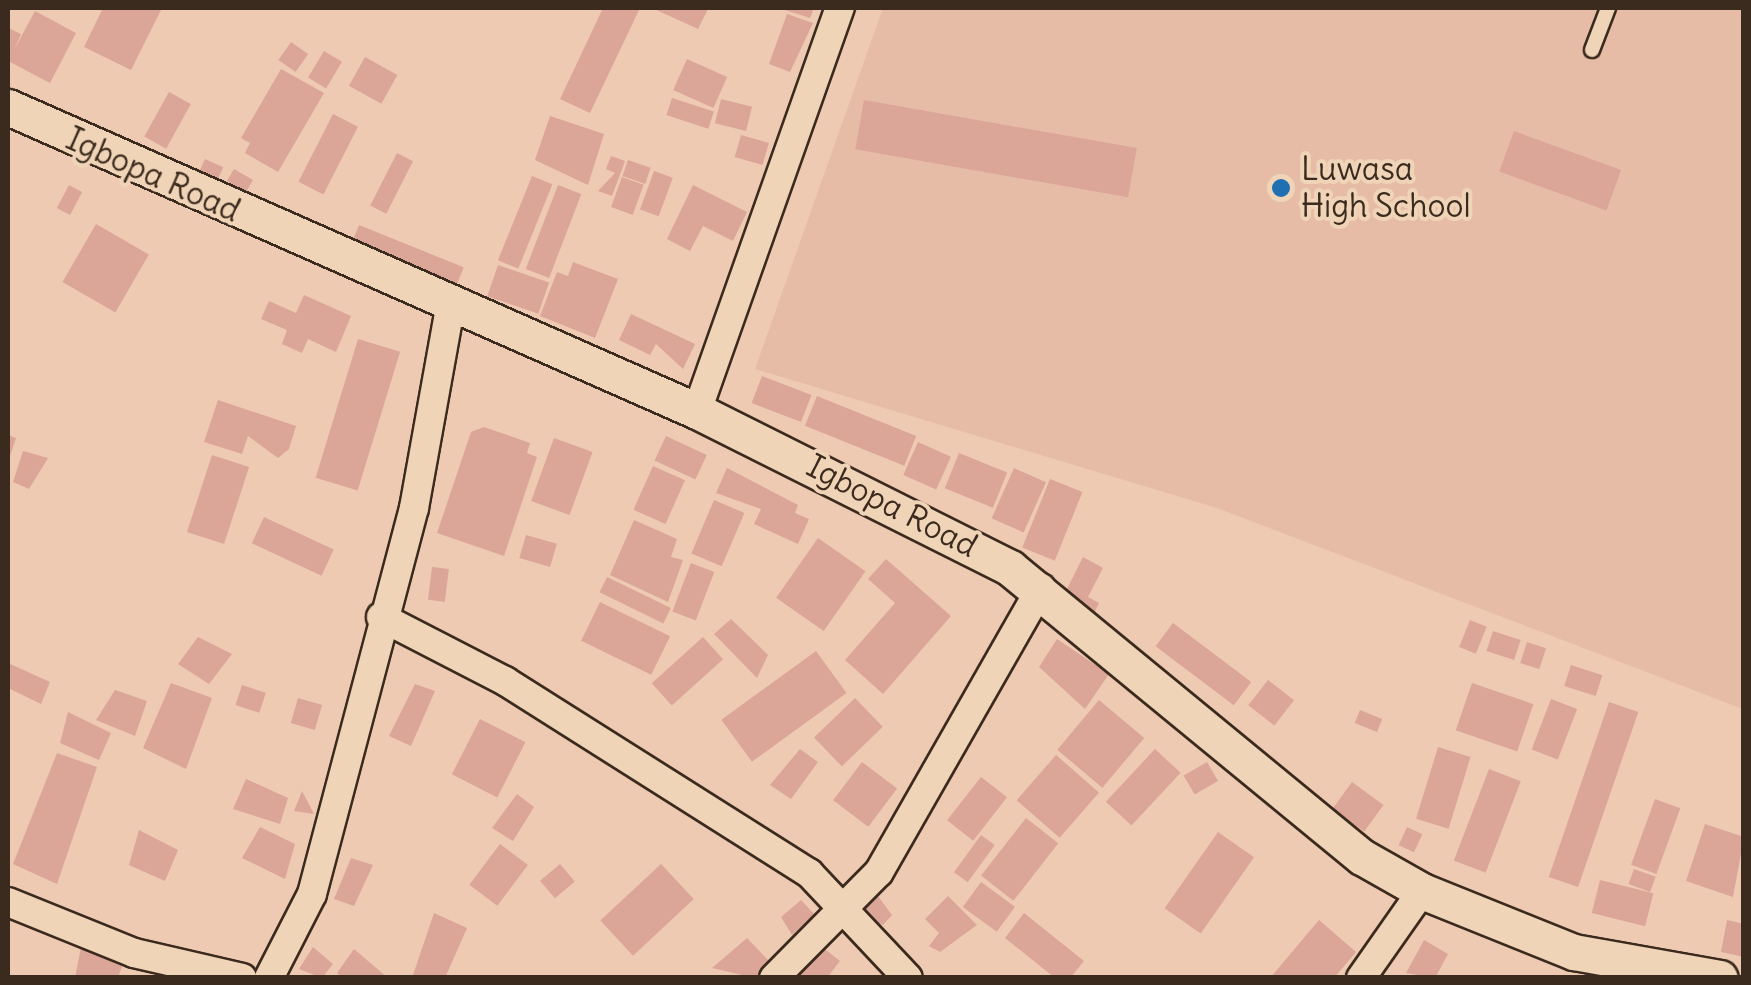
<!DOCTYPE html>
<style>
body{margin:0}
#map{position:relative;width:1751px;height:985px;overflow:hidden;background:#efcab2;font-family:Delius,sans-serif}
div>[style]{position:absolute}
.built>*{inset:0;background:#e6bca7}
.building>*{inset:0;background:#dba598;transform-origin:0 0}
.roads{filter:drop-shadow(2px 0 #3b2a1e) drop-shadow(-2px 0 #3b2a1e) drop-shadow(0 2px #3b2a1e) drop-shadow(0 -2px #3b2a1e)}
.service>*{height:14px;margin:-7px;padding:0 7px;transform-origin:7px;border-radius:7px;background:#f0d4b7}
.minor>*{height:28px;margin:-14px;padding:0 14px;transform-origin:14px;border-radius:14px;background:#f0d4b7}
.tertiary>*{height:35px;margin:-17.5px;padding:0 17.5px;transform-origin:17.5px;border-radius:17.5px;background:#f0d4b7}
.dots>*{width:28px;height:28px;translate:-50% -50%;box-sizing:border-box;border:5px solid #f0d4b7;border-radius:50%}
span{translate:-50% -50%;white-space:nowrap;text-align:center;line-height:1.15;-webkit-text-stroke:8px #f0d4b7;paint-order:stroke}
.poi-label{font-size:32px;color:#3b2a1e}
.left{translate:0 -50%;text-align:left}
.street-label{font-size:32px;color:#3b2a1e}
.frame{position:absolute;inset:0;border:10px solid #3b2a1e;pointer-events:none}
</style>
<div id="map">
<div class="built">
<i style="clip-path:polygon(883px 8px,1743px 8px,1743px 709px,1217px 508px,755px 369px)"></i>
</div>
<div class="building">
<i style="clip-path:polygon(103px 8px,162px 8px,131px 70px,84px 47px)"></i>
<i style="clip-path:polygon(603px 8px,640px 8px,590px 113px,560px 99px)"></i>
<i style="clip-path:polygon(652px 8px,705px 8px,708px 9px,698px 29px)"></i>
<i style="clip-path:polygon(779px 8px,814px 8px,810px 18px)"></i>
<i style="clip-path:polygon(35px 11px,76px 33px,50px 83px,8px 61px,8px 28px,21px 34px,14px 50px)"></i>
<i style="clip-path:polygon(787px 14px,813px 23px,790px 72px,769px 64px)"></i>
<i style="left:291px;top:42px;width:21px;height:22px;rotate:35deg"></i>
<i style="left:324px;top:51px;width:21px;height:31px;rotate:31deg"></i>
<i style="left:365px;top:57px;width:37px;height:33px;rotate:29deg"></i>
<i style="left:687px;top:59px;width:44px;height:34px;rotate:24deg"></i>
<i style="clip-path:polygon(281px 69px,324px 93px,278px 172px,245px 153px,250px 143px,241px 138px)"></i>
<i style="left:169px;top:92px;width:25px;height:51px;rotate:29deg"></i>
<i style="left:672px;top:98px;width:44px;height:18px;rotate:18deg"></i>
<i style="left:721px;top:99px;width:32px;height:25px;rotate:14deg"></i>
<i style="left:864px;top:100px;width:277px;height:50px;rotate:10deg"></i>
<i style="left:333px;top:114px;width:28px;height:76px;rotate:27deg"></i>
<i style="clip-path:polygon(550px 116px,604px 134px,588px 185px,535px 160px)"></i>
<i style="left:1514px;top:131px;width:114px;height:43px;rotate:20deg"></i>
<i style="left:741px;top:135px;width:29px;height:23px;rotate:16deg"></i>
<i style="left:397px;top:153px;width:18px;height:59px;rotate:27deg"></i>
<i style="clip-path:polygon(611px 156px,625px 161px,612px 196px,598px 191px,615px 173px,606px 169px)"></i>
<i style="left:205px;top:159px;width:20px;height:16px;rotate:24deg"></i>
<i style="left:628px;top:160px;width:24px;height:17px;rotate:19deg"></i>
<i style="left:234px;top:169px;width:22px;height:14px;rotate:30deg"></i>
<i style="left:654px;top:171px;width:20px;height:41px;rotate:20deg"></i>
<i style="left:532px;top:176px;width:22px;height:91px;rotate:22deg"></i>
<i style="left:622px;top:177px;width:23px;height:32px;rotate:20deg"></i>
<i style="left:69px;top:185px;width:15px;height:26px;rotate:28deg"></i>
<i style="left:558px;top:185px;width:25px;height:90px;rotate:21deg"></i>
<i style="clip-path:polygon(693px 185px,747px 212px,733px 241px,703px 226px,690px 251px,667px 239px)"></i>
<i style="left:96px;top:224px;width:61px;height:67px;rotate:30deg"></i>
<i style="left:359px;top:225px;width:113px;height:23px;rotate:22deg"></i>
<i style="clip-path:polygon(573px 262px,618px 279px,595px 338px,540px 316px,557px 272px,568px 276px)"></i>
<i style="left:498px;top:265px;width:54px;height:33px;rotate:19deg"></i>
<i style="clip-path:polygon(304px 295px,351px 316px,336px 352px,308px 339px,302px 353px,282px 344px,287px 330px,261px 319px,269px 301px,296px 313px)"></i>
<i style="clip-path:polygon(631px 314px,695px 344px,683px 369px,656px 344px,650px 355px,619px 340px)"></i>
<i style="left:358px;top:339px;width:44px;height:145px;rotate:17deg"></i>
<i style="left:762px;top:376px;width:53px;height:29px;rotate:21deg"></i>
<i style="left:817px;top:396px;width:107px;height:32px;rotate:22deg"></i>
<i style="clip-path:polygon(218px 400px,296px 426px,289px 449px,278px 458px,248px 436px,242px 454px,204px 442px)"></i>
<i style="clip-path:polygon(484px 427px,530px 443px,527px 453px,537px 457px,504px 556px,437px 533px,471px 432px)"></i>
<i style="clip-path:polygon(8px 435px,16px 438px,8px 462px)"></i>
<i style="left:666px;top:436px;width:45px;height:27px;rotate:25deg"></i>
<i style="left:554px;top:438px;width:41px;height:67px;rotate:20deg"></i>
<i style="left:918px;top:442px;width:36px;height:36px;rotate:24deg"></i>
<i style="clip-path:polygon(23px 451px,48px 458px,29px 489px,13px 482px)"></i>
<i style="left:959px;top:453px;width:52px;height:38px;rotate:22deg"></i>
<i style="left:212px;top:455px;width:39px;height:81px;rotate:18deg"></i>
<i style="left:653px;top:466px;width:35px;height:48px;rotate:24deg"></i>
<i style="clip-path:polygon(727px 468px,798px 505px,795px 513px,809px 519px,798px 544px,754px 524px,761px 509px,716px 493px)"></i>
<i style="left:1014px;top:468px;width:35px;height:55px;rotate:24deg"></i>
<i style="left:1050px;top:479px;width:35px;height:74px;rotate:22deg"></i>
<i style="left:714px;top:500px;width:33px;height:58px;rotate:23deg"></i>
<i style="left:264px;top:517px;width:77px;height:29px;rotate:25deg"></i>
<i style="clip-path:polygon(634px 520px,677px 539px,671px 557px,683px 560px,668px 602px,610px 575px)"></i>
<i style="left:526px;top:535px;width:32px;height:24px;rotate:16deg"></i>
<i style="left:818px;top:538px;width:58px;height:73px;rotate:35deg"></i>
<i style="clip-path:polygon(1083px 557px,1103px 568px,1088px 597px,1099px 603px,1093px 616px,1062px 599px)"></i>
<i style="clip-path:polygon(886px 559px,951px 616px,883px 694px,845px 660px,895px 603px,868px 579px)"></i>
<i style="left:691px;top:563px;width:25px;height:52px;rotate:21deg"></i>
<i style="left:432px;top:567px;width:17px;height:33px;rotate:7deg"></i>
<i style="left:607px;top:577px;width:71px;height:17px;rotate:26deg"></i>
<i style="left:600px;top:602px;width:78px;height:43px;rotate:26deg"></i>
<i style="clip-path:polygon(731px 619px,768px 655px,757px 678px,714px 634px)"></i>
<i style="left:1470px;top:620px;width:18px;height:29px;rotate:22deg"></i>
<i style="left:1173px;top:623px;width:98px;height:29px;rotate:37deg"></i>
<i style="left:1493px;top:631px;width:29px;height:21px;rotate:18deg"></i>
<i style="clip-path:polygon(198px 637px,232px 654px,209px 684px,178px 664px)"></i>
<i style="left:703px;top:637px;width:30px;height:69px;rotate:48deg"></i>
<i style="clip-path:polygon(1057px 639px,1109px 674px,1085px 709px,1039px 667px)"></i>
<i style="left:1527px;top:642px;width:20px;height:22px;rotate:18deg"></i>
<i style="left:816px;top:651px;width:52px;height:117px;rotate:54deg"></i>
<i style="clip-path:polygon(8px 663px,50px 682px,41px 704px,8px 688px)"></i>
<i style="left:1571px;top:665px;width:33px;height:22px;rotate:18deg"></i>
<i style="left:1268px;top:680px;width:33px;height:32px;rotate:38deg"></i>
<i style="clip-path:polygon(171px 683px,212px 698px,186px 769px,143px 748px)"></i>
<i style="left:1472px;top:683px;width:65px;height:50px;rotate:19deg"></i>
<i style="clip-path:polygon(415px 684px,435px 691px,411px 746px,389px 736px)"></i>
<i style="left:242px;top:685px;width:25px;height:21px;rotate:18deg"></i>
<i style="clip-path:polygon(115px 690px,147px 701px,135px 736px,96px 720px)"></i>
<i style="left:298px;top:698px;width:25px;height:26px;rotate:16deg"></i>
<i style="left:855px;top:698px;width:40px;height:57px;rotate:46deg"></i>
<i style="left:1551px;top:699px;width:28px;height:54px;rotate:21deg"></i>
<i style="left:1099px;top:700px;width:59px;height:65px;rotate:40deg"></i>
<i style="left:1609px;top:702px;width:31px;height:185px;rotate:19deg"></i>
<i style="left:1360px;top:710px;width:24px;height:14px;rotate:22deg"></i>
<i style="clip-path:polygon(68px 712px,111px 733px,99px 760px,60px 743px)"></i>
<i style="left:480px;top:719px;width:51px;height:62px;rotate:27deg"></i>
<i style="left:1438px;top:747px;width:34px;height:75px;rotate:17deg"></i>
<i style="clip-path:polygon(800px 749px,818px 762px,791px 799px,770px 785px)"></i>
<i style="left:1155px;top:749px;width:35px;height:72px;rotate:43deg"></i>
<i style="clip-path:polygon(57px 753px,97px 767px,57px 884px,13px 864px)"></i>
<i style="left:1056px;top:755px;width:57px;height:60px;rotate:41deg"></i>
<i style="left:862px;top:762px;width:44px;height:48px;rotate:37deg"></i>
<i style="left:1207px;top:762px;width:22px;height:27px;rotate:60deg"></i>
<i style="left:1489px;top:769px;width:34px;height:98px;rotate:21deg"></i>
<i style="left:981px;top:777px;width:33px;height:55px;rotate:38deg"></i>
<i style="clip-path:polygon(246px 779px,288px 798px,280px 824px,233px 809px)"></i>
<i style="left:1352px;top:782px;width:39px;height:33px;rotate:36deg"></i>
<i style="clip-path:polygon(302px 791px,314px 814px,294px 811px)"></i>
<i style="clip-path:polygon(517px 794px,534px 807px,513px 841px,492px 828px)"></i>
<i style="left:1655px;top:799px;width:27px;height:70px;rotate:20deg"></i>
<i style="left:1026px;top:818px;width:41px;height:73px;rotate:38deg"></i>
<i style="clip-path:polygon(1705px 824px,1744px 837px,1733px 897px,1686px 881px)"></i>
<i style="clip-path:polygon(260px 827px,295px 844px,285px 879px,242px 858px)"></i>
<i style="left:1407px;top:827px;width:17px;height:20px;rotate:25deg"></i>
<i style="clip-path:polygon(139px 830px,178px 850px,165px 881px,129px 865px)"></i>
<i style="left:1218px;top:832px;width:44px;height:93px;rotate:35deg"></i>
<i style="left:981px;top:835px;width:17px;height:46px;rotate:36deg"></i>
<i style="left:500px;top:844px;width:35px;height:51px;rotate:37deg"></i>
<i style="clip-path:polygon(351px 858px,373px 865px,354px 906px,334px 899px)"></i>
<i style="left:560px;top:864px;width:23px;height:26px;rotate:50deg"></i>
<i style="left:661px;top:864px;width:48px;height:83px;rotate:47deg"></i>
<i style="left:1634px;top:869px;width:23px;height:16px;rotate:20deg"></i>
<i style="left:1600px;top:880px;width:55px;height:34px;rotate:14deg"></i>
<i style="left:981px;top:882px;width:42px;height:31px;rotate:36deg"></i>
<i style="clip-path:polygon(875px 892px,892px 915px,883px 925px,859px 912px)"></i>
<i style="clip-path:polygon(948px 896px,977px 925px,940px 952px,929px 946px,939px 933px,925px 919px)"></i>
<i style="clip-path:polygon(801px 900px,814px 914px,792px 935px,781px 917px)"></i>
<i style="clip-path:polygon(434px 913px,467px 928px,445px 978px,412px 978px)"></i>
<i style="clip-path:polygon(1024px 913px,1084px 961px,1070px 978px,1055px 978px,1005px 938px)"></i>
<i style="clip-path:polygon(1319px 920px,1356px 952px,1334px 978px,1270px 978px)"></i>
<i style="clip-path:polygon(1727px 920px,1744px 924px,1744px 957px,1721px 952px)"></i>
<i style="clip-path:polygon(747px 938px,770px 962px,755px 978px,712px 968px)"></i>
<i style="clip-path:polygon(1424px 940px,1448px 954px,1435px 978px,1406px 973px)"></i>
<i style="clip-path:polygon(821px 946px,840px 961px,827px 978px,797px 978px)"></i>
<i style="clip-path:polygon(81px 947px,122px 966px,118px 978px,75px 978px)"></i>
<i style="clip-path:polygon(313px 947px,333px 964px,322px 978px,299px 969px)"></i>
<i style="clip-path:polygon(354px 949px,388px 978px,343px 978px,337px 973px)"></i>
</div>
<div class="roads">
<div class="service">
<i style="left:1592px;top:50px;width:45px;rotate:-69.1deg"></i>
</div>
<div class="minor">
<i style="left:697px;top:411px;width:428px;rotate:-70.5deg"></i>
<i style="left:381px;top:617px;width:140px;rotate:27.3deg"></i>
<i style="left:505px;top:681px;width:360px;rotate:32.3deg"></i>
<i style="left:809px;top:873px;width:144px;rotate:46.7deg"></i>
<i style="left:8px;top:902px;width:136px;rotate:22deg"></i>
<i style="left:134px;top:953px;width:111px;rotate:13deg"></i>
<i style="left:269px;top:978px;width:94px;rotate:-62.9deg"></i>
<i style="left:312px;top:894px;width:399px;rotate:-75.2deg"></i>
<i style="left:414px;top:508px;width:204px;rotate:-79.8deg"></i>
<i style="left:774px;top:978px;width:149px;rotate:-45.3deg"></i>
<i style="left:879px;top:872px;width:327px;rotate:-60.3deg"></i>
<i style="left:1361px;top:978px;width:106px;rotate:-55deg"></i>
</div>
<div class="tertiary">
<i style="left:8px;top:107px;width:753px;rotate:23.81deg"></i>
<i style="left:697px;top:411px;width:350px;rotate:26.6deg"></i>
<i style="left:1010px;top:568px;width:455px;rotate:39.4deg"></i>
<i style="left:1362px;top:857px;width:69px;rotate:29.5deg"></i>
<i style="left:1422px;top:891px;width:164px;rotate:21.9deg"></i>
<i style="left:1574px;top:952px;width:148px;rotate:10.1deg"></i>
</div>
</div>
<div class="dots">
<i style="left:1281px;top:188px;background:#1f6fb2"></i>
</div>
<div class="poi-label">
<span class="left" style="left:1301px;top:188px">Luwasa<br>High School</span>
</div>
<div class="street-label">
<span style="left:153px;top:175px;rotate:24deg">Igbopa Road</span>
<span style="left:892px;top:506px;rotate:27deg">Igbopa Road</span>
</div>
<div class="frame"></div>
</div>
